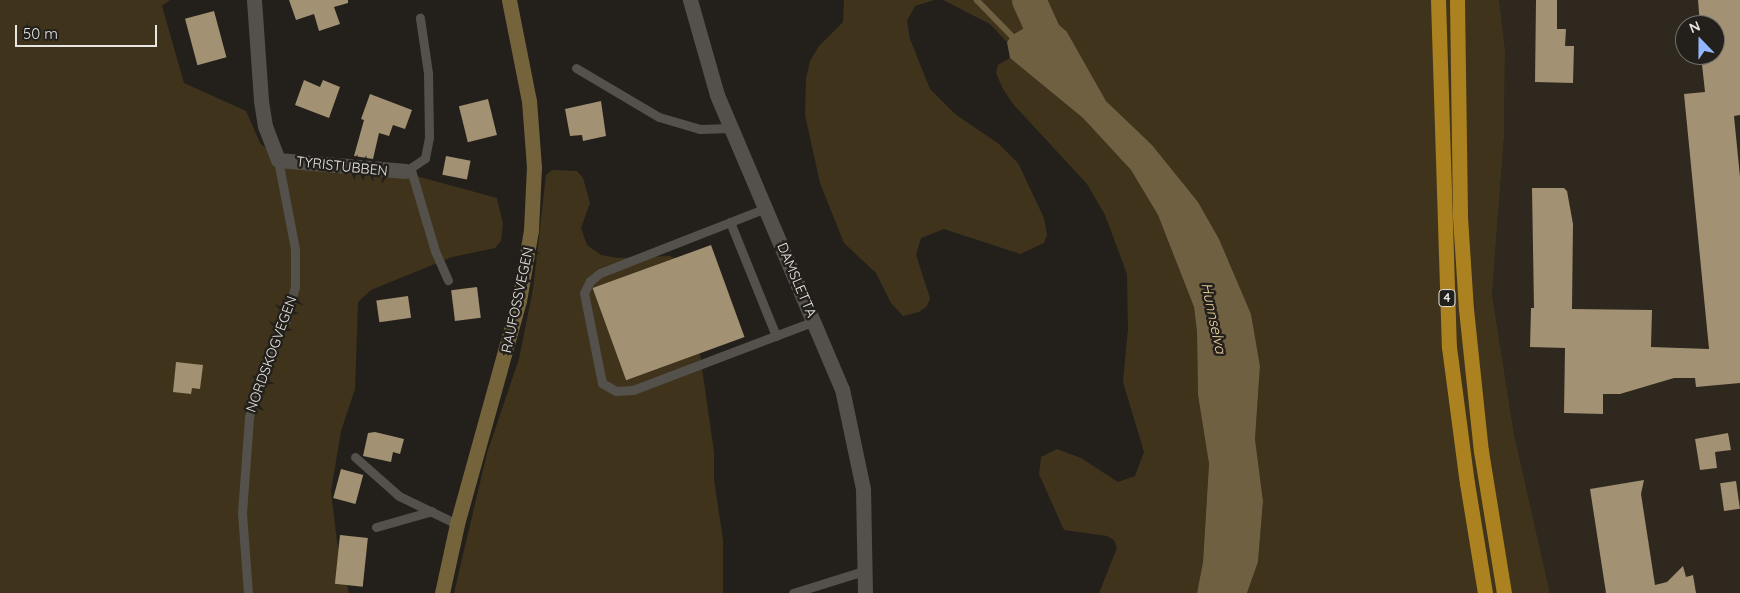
<!DOCTYPE html>
<style>
body{margin:0}
#map{position:relative;width:1740px;height:593px;overflow:hidden;background:#23201c;font-family:Quicksand,sans-serif}
div>[style]{position:absolute}
.built>*{inset:0;background:#2e281f}
.green>*{inset:0;background:#3f331b}
.water>*{inset:0;background:#706042}
.stream>*{height:5.5px;margin:-2.75px;padding:0 2.75px;transform-origin:2.75px;border-radius:2.75px;background:#706042}
.river>*{height:34px;margin:-17px;padding:0 17px;transform-origin:17px;border-radius:17px;background:#706042}
.building>*{inset:0;background:#a29172;transform-origin:0 0}
.service>*{height:9px;margin:-4.5px;padding:0 4.5px;transform-origin:4.5px;border-radius:4.5px;background:#54514c}
.minor>*{height:15px;margin:-7.5px;padding:0 7.5px;transform-origin:7.5px;border-radius:7.5px;background:#54514c}
.secondary>*{height:15px;margin:-7.5px;padding:0 7.5px;transform-origin:7.5px;border-radius:7.5px;background:#75633b}
.trunk>*{height:15px;margin:-7.5px;padding:0 7.5px;transform-origin:7.5px;border-radius:7.5px;background:#ab821f}
span{translate:-50% -50%;white-space:nowrap;text-align:center;line-height:1.15;-webkit-text-stroke:5px #23201c;paint-order:stroke}
.shield-label span{padding:1px 4px;background:#23201c;border:1px solid;border-radius:4px;-webkit-text-stroke-width:0}
.shield-label{font-size:12px;color:#e7e6e3;font-weight:700}
.street-label{font-size:14px;color:#e7e6e3}
.water-label{font-size:15px;color:#f3d59e;font-style:italic}
.north{position:absolute;left:1675px;top:15px;width:50px;height:50px;box-sizing:border-box;background:#23201c;border:1px solid #716f6c;border-radius:50%;rotate:338deg;font-size:14px;font-weight:700;line-height:20px;text-align:center;color:#e7e6e3}
.north::after{content:'';display:block;margin:auto;width:18px;height:22px;background:#92b7fd;clip-path:polygon(50% 0,100% 100%,50% 72%,0 100%)}
.scale{position:absolute;left:15px;top:25px;width:142px;height:22px;box-sizing:border-box;border:2px solid #e7e6e3;border-top:0;padding-left:6px;font-size:15px;line-height:18px;white-space:nowrap;color:#e7e6e3;-webkit-text-stroke:4px #23201c;paint-order:stroke}
</style>
<div id="map">
<div class="built">
<i style="clip-path:polygon(evenodd,1499px 0,1740px 0,1740px 593px,1550px 593px,1514px 434px,1492px 294px,1504px 137px,1505px 49px,1499px 0,1685px 25px,1715px 25px,1715px 55px,1685px 55px,1685px 25px)"></i>
</div>
<div class="green">
<i style="clip-path:polygon(0 0,170px 0,162px 6px,184px 83px,246px 111px,260px 143px,273px 155px,405px 173px,497px 198px,503px 224px,501px 241px,495px 248px,452px 257px,371px 290px,358px 302px,355px 389px,341px 431px,331px 491px,337px 542px,349px 593px,0 593px)"></i>
<i style="clip-path:polygon(844px 0,934px 0,915px 6px,907px 21px,910px 39px,930px 89px,955px 114px,999px 144px,1018px 163px,1044px 218px,1047px 235px,1044px 243px,1020px 254px,944px 229px,921px 238px,916px 255px,930px 298px,927px 306px,919px 312px,903px 316px,891px 303px,876px 273px,844px 243px,820px 183px,805px 115px,806px 79px,810px 61px,819px 46px,843px 22px)"></i>
<i style="clip-path:polygon(943px 0,1499px 0,1505px 49px,1504px 137px,1492px 294px,1514px 434px,1550px 593px,1247px 593px,1258px 562px,1263px 501px,1255px 439px,1260px 366px,1251px 314px,1219px 239px,1198px 202px,1152px 145px,1106px 101px,1067px 32px,1011px 36px,1007px 42px,990px 24px)"></i>
<i style="clip-path:polygon(1010px 58px,1083px 118px,1131px 170px,1158px 215px,1194px 307px,1197px 333px,1198px 395px,1209px 464px,1203px 562px,1197px 593px,1099px 593px,1117px 548px,1114px 540px,1107px 536px,1064px 530px,1039px 474px,1041px 457px,1057px 449px,1081px 458px,1118px 482px,1135px 476px,1144px 452px,1123px 382px,1128px 329px,1127px 274px,1105px 215px,1087px 184px,1013px 104px,1003px 89px,996px 73px,998px 65px)"></i>
<i style="clip-path:polygon(552px 170px,577px 171px,583px 178px,590px 203px,581px 228px,587px 245px,601px 255px,618px 258px,670px 256px,693px 267px,700px 354px,714px 452px,714px 479px,723px 540px,723px 593px,454px 593px,487px 453px,519px 359px,533px 289px,546px 175px)"></i>
</div>
<div class="water">
<i style="clip-path:polygon(1050px 17px,1067px 32px,1106px 101px,1152px 145px,1198px 202px,1219px 239px,1251px 314px,1260px 366px,1255px 439px,1263px 501px,1258px 562px,1247px 593px,1197px 593px,1203px 562px,1209px 464px,1198px 395px,1197px 332px,1194px 307px,1158px 215px,1131px 170px,1083px 118px,1010px 58px,1007px 42px,1011px 36px,1036px 21px)"></i>
</div>
<div class="stream">
<i style="left:977px;top:0;width:57px;rotate:45.7deg"></i>
</div>
<div class="river">
<i style="left:1029px;top:0;width:68px;rotate:65.7deg"></i>
</div>
<div class="building">
<i style="clip-path:polygon(289px 0,348px 0,348px 3px,334px 7px,340px 24px,319px 31px,314px 14px,296px 20px)"></i>
<i style="clip-path:polygon(1536px 0,1557px 0,1557px 29px,1566px 29px,1565px 46px,1574px 46px,1573px 83px,1535px 82px)"></i>
<i style="clip-path:polygon(1698px 0,1740px 0,1740px 115px,1734px 116px,1740px 177px,1740px 383px,1696px 387px,1695px 378px,1674px 378px,1620px 394px,1603px 394px,1603px 414px,1564px 413px,1565px 348px,1530px 347px,1531px 308px,1534px 308px,1532px 188px,1564px 188px,1567px 191px,1573px 224px,1572px 309px,1652px 310px,1651px 347px,1709px 349px,1684px 94px,1705px 92px,1701px 55px,1715px 55px,1715px 25px,1700px 25px)"></i>
<i style="left:214px;top:11px;width:48px;height:30px;rotate:75deg"></i>
<i style="clip-path:polygon(304px 80px,320px 87px,323px 80px,340px 87px,329px 118px,295px 105px)"></i>
<i style="clip-path:polygon(370px 94px,412px 110px,405px 129px,393px 125px,389px 136px,379px 133px,373px 159px,354px 156px,364px 120px,361px 119px)"></i>
<i style="left:488px;top:99px;width:37px;height:30px;rotate:76deg"></i>
<i style="clip-path:polygon(601px 101px,606px 136px,583px 141px,582px 135px,570px 136px,565px 109px)"></i>
<i style="left:446px;top:156px;width:25px;height:19px;rotate:11deg"></i>
<i style="left:711px;top:245px;width:98px;height:126px;rotate:70deg"></i>
<i style="left:477px;top:287px;width:31px;height:26px;rotate:83deg"></i>
<i style="left:408px;top:296px;width:22px;height:32px;rotate:82deg"></i>
<i style="clip-path:polygon(176px 362px,203px 365px,200px 389px,192px 388px,191px 394px,173px 392px)"></i>
<i style="clip-path:polygon(375px 432px,404px 439px,400px 454px,393px 452px,391px 462px,363px 456px,368px 433px)"></i>
<i style="clip-path:polygon(1728px 433px,1731px 450px,1715px 452px,1717px 468px,1700px 470px,1695px 439px)"></i>
<i style="left:341px;top:469px;width:23px;height:30px;rotate:15deg"></i>
<i style="clip-path:polygon(1644px 480px,1641px 494px,1655px 585px,1667px 582px,1683px 566px,1686px 577px,1693px 575px,1696px 593px,1606px 593px,1590px 489px)"></i>
<i style="left:1736px;top:481px;width:28px;height:16px;rotate:82deg"></i>
<i style="left:340px;top:535px;width:28px;height:49px;rotate:6deg"></i>
</div>
<div class="service">
<i style="left:576px;top:68px;width:96px;rotate:30.6deg"></i>
<i style="left:659px;top:117px;width:43px;rotate:16.3deg"></i>
<i style="left:700px;top:129px;width:31px;rotate:-2deg"></i>
<i style="left:411px;top:170px;width:84px;rotate:73.5deg"></i>
<i style="left:435px;top:251px;width:32px;rotate:66deg"></i>
<i style="left:406px;top:171px;width:23px;rotate:-34deg"></i>
<i style="left:425px;top:158px;width:21px;rotate:-79deg"></i>
<i style="left:429px;top:137px;width:64px;rotate:-90.9deg"></i>
<i style="left:428px;top:73px;width:56px;rotate:-98.3deg"></i>
<i style="left:766px;top:208px;width:178px;rotate:158.6deg"></i>
<i style="left:600px;top:273px;width:13px;rotate:141deg"></i>
<i style="left:590px;top:281px;width:13px;rotate:117deg"></i>
<i style="left:584px;top:293px;width:92px;rotate:78.7deg"></i>
<i style="left:602px;top:383px;width:16px;rotate:30deg"></i>
<i style="left:616px;top:391px;width:17px;rotate:-3deg"></i>
<i style="left:633px;top:390px;width:195px;rotate:-20.8deg"></i>
<i style="left:730px;top:222px;width:123px;rotate:68deg"></i>
<i style="left:355px;top:457px;width:59px;rotate:41.6deg"></i>
<i style="left:399px;top:496px;width:64px;rotate:25.8deg"></i>
<i style="left:376px;top:527px;width:58px;rotate:-15.9deg"></i>
<i style="left:248px;top:593px;width:80px;rotate:-94.3deg"></i>
<i style="left:242px;top:513px;width:96px;rotate:-85.8deg"></i>
<i style="left:249px;top:417px;width:35px;rotate:-74deg"></i>
<i style="left:259px;top:383px;width:69px;rotate:-66.8deg"></i>
<i style="left:286px;top:320px;width:34px;rotate:-75deg"></i>
<i style="left:295px;top:287px;width:38px;rotate:-90deg"></i>
<i style="left:295px;top:249px;width:91px;rotate:-100.8deg"></i>
<i style="left:793px;top:593px;width:77px;rotate:-17.3deg"></i>
</div>
<div class="minor">
<i style="left:254px;top:0;width:101px;rotate:86deg"></i>
<i style="left:261px;top:101px;width:25px;rotate:81deg"></i>
<i style="left:265px;top:126px;width:36px;rotate:69deg"></i>
<i style="left:278px;top:160px;width:128px;rotate:4.9deg"></i>
<i style="left:690px;top:0;width:99px;rotate:74.1deg"></i>
<i style="left:717px;top:95px;width:319px;rotate:67deg"></i>
<i style="left:842px;top:389px;width:102px;rotate:78.1deg"></i>
<i style="left:863px;top:489px;width:104px;rotate:88.9deg"></i>
</div>
<div class="secondary">
<i style="left:442px;top:593px;width:71px;rotate:-77.7deg"></i>
<i style="left:457px;top:524px;width:231px;rotate:-74.5deg"></i>
<i style="left:519px;top:301px;width:72px;rotate:-80.4deg"></i>
<i style="left:531px;top:230px;width:63px;rotate:-87.3deg"></i>
<i style="left:534px;top:167px;width:66px;rotate:-94.3deg"></i>
<i style="left:529px;top:101px;width:103px;rotate:-101.2deg"></i>
</div>
<div class="trunk">
<i style="left:1438px;top:0;width:347px;rotate:88.2deg"></i>
<i style="left:1449px;top:347px;width:137px;rotate:82.5deg"></i>
<i style="left:1467px;top:483px;width:111px;rotate:80.7deg"></i>
<i style="left:1457px;top:0;width:217px;rotate:89.2deg"></i>
<i style="left:1460px;top:217px;width:92px;rotate:86.3deg"></i>
<i style="left:1466px;top:309px;width:143px;rotate:84deg"></i>
<i style="left:1481px;top:451px;width:144px;rotate:80.8deg"></i>
</div>
<div class="shield-label">
<span style="left:1447px;top:298px">4</span>
</div>
<div class="street-label">
<span style="left:342px;top:166px;rotate:6deg">TYRISTUBBEN</span>
<span style="left:797px;top:280px;rotate:67deg">DAMSLETTA</span>
<span style="left:517px;top:300px;rotate:-78deg">RAUFOSSVEGEN</span>
<span style="left:271px;top:354px;rotate:-70deg">NORDSKOGVEGEN</span>
</div>
<div class="water-label">
<span style="left:1214px;top:318px;rotate:78deg">Hunnselva</span>
</div>
<div class="north">N</div>
<div class="scale">50 m</div>
</div>
